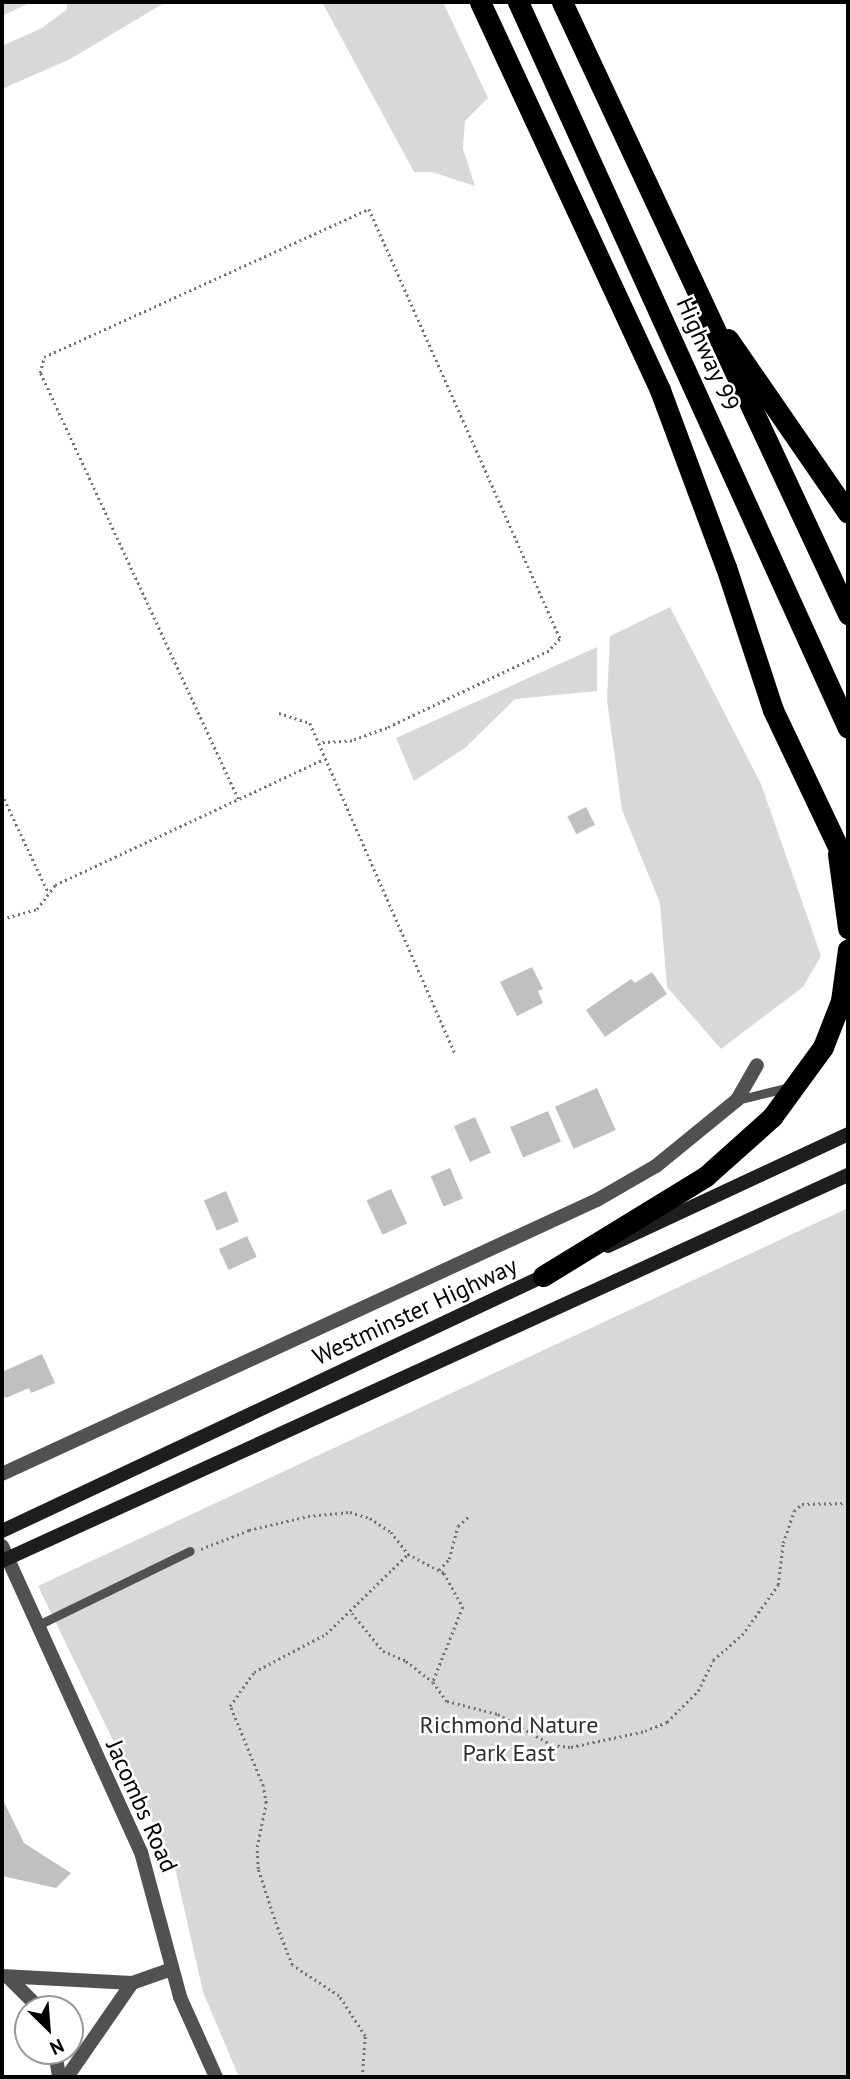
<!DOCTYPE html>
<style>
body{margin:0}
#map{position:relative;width:850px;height:2079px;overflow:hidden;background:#fff;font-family:"PT Sans",sans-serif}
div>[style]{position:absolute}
.green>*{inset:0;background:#d8d8d8}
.building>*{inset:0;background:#c0c0c0;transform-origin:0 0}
.path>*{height:2.5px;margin-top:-1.25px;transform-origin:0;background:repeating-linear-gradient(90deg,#737373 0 2px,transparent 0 5.5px)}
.service>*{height:9px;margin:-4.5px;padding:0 4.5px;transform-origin:4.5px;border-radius:4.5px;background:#515151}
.minor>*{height:14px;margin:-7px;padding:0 7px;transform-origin:7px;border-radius:7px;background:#515151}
.tertiary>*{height:14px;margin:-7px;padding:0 7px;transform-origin:7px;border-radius:7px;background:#515151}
.secondary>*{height:14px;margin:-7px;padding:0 7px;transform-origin:7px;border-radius:7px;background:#1e1e1e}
.motorway>*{height:21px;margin:-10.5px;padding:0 10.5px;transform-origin:10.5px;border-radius:10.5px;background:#000}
span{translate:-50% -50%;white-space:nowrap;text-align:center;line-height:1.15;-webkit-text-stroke:5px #fff;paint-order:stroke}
.street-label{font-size:24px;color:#000}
.park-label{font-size:24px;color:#2f2f2f}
.frame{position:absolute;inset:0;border:4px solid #000;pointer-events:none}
.north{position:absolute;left:14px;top:1995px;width:70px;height:70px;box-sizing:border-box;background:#fff;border:2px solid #999;border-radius:50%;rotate:155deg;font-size:19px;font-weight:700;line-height:28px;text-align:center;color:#000}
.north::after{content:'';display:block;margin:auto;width:24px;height:32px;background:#000;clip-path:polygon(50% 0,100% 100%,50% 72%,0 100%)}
</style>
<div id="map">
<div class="green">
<i style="clip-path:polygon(2px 2px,31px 2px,2px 16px)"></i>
<i style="clip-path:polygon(68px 2px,166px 2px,70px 59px,2px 89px,2px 46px,42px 28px,66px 10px)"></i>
<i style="clip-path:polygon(322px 2px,443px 2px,488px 98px,465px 121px,463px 149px,475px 186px,432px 172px,414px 172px)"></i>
<i style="clip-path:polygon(670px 607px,761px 784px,821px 956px,803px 987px,721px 1049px,667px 987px,660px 903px,622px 810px,607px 700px,610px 636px)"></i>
<i style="clip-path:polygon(597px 647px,597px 691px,515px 699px,465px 748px,414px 781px,396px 738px)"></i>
<i style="clip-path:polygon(848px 1208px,848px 2077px,239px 2077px,203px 1992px,175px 1868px,38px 1586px)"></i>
</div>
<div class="building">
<i style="left:586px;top:807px;width:20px;height:21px;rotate:63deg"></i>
<i style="clip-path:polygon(532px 967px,543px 989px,538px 991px,543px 1003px,517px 1016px,500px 982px)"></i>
<i style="clip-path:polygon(652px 972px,667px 994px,605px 1037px,586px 1010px,631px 979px,635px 983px)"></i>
<i style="left:597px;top:1088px;width:46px;height:46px;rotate:66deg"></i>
<i style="left:548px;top:1111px;width:33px;height:41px;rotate:67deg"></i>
<i style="left:475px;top:1117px;width:39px;height:23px;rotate:66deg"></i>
<i style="left:450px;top:1168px;width:33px;height:21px;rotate:67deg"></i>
<i style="left:391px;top:1189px;width:38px;height:27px;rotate:65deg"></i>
<i style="left:226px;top:1191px;width:33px;height:24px;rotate:67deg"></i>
<i style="left:247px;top:1236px;width:23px;height:31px;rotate:65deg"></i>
<i style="clip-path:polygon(42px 1354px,55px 1383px,31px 1393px,29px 1388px,6px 1398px,2px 1394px,2px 1372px)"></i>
<i style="clip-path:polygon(2px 1798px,24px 1843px,71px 1873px,56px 1888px,2px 1876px)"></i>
</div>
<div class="path">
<i style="left:279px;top:713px;width:33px;rotate:18deg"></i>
<i style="left:310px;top:723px;width:360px;rotate:66.3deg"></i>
<i style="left:2px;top:794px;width:110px;rotate:64.8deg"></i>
<i style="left:238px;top:799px;width:470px;rotate:-114.9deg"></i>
<i style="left:40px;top:373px;width:16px;rotate:-76deg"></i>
<i style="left:44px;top:357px;width:357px;rotate:-24.5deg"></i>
<i style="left:369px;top:209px;width:471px;rotate:66deg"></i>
<i style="left:560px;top:639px;width:16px;rotate:133deg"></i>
<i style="left:549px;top:651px;width:179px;rotate:154.6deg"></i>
<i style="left:387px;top:728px;width:37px;rotate:160deg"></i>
<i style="left:352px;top:741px;width:33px;rotate:177deg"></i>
<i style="left:2px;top:919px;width:36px;rotate:-16deg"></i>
<i style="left:37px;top:909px;width:30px;rotate:-53deg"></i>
<i style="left:55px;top:885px;width:295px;rotate:-25.1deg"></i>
<i style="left:201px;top:1549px;width:52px;rotate:-21.6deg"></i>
<i style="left:249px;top:1530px;width:61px;rotate:-13.3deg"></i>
<i style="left:308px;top:1516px;width:42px;rotate:-5.4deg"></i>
<i style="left:350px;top:1512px;width:21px;rotate:17deg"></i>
<i style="left:370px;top:1518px;width:25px;rotate:34deg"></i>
<i style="left:391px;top:1532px;width:28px;rotate:52deg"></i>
<i style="left:408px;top:1554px;width:41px;rotate:27.8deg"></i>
<i style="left:444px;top:1573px;width:39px;rotate:61deg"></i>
<i style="left:463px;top:1607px;width:81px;rotate:111.8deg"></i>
<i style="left:439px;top:1570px;width:15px;rotate:-48deg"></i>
<i style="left:449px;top:1559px;width:34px;rotate:-75deg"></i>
<i style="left:458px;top:1526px;width:15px;rotate:-42deg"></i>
<i style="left:352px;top:1613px;width:49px;rotate:50.8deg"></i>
<i style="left:383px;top:1651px;width:25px;rotate:23deg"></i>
<i style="left:406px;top:1661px;width:34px;rotate:38deg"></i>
<i style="left:433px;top:1682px;width:24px;rotate:54deg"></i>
<i style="left:447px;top:1701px;width:53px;rotate:14.3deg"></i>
<i style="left:498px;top:1714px;width:62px;rotate:29.9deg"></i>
<i style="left:552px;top:1745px;width:19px;rotate:6deg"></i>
<i style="left:571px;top:1747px;width:76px;rotate:-12.2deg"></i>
<i style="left:645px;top:1731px;width:24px;rotate:-22deg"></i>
<i style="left:667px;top:1722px;width:44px;rotate:-45deg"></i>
<i style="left:698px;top:1691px;width:34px;rotate:-64deg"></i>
<i style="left:713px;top:1660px;width:38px;rotate:-41deg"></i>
<i style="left:742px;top:1635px;width:62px;rotate:-54.2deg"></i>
<i style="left:778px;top:1585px;width:42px;rotate:-83.2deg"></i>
<i style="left:783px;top:1543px;width:34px;rotate:-71deg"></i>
<i style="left:794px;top:1511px;width:11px;rotate:-41deg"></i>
<i style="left:802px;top:1504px;width:46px;rotate:-1.2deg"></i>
<i style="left:362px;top:2077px;width:41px;rotate:-85.8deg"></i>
<i style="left:365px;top:2036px;width:48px;rotate:-123deg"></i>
<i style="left:339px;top:1996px;width:56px;rotate:-146.6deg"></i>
<i style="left:292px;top:1965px;width:44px;rotate:-111.3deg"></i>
<i style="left:276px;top:1924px;width:58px;rotate:-108.1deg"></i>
<i style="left:258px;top:1869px;width:22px;rotate:-93deg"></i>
<i style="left:257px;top:1847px;width:45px;rotate:-78.4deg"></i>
<i style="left:266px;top:1803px;width:17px;rotate:-100deg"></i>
<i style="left:263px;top:1786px;width:87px;rotate:-112.4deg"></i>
<i style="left:230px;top:1706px;width:42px;rotate:-54.8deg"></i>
<i style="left:254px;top:1672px;width:81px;rotate:-27.8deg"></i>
<i style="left:326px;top:1634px;width:115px;rotate:-44.3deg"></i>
</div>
<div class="service">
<i style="left:737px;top:1100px;width:55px;rotate:-13.8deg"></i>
<i style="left:36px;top:1626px;width:171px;rotate:-26deg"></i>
</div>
<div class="minor">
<i style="left:2px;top:1474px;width:655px;rotate:-24.73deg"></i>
<i style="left:597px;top:1200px;width:68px;rotate:-30deg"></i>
<i style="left:656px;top:1166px;width:104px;rotate:-39.2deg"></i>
<i style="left:737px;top:1100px;width:40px;rotate:-60.3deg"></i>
<i style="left:2px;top:1976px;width:130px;rotate:3.1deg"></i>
<i style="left:132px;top:1983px;width:42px;rotate:-19.3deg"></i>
<i style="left:8px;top:1977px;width:45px;rotate:45deg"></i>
<i style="left:55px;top:2051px;width:26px;rotate:81deg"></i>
<i style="left:67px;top:2077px;width:114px;rotate:-55.3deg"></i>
</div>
<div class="tertiary">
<i style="left:2px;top:1546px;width:336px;rotate:65.6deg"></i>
<i style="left:141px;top:1852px;width:150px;rotate:74.9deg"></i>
<i style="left:180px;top:1997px;width:88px;rotate:65.8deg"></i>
</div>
<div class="secondary">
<i style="left:608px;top:1246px;width:265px;rotate:-25deg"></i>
<i style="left:2px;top:1531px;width:603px;rotate:-25.21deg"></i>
<i style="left:2px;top:1561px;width:930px;rotate:-24.53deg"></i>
</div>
<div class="motorway">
<i style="left:480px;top:2px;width:428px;rotate:65.1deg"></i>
<i style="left:660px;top:390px;width:189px;rotate:69.6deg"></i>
<i style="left:726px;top:567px;width:151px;rotate:71.8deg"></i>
<i style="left:773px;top:710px;width:175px;rotate:64.6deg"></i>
<i style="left:518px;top:2px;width:797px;rotate:65.56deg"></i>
<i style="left:562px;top:2px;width:676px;rotate:64.95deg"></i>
<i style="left:728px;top:339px;width:211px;rotate:55.4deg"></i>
<i style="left:838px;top:854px;width:75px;rotate:82.3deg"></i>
<i style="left:543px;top:1276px;width:191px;rotate:-31.5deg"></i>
<i style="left:706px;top:1176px;width:89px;rotate:-41.8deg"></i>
<i style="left:772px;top:1117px;width:87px;rotate:-53.9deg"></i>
<i style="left:823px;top:1047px;width:49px;rotate:-68.6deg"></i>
<i style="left:841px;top:1001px;width:52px;rotate:-82.3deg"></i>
</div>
<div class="street-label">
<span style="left:708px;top:354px;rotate:66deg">Highway 99</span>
<span style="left:415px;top:1311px;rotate:-25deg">Westminster Highway</span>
<span style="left:142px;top:1806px;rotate:66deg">Jacombs Road</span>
</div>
<div class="park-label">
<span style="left:509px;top:1739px">Richmond Nature<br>Park East</span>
</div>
<div class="frame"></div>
<div class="north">N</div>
</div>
